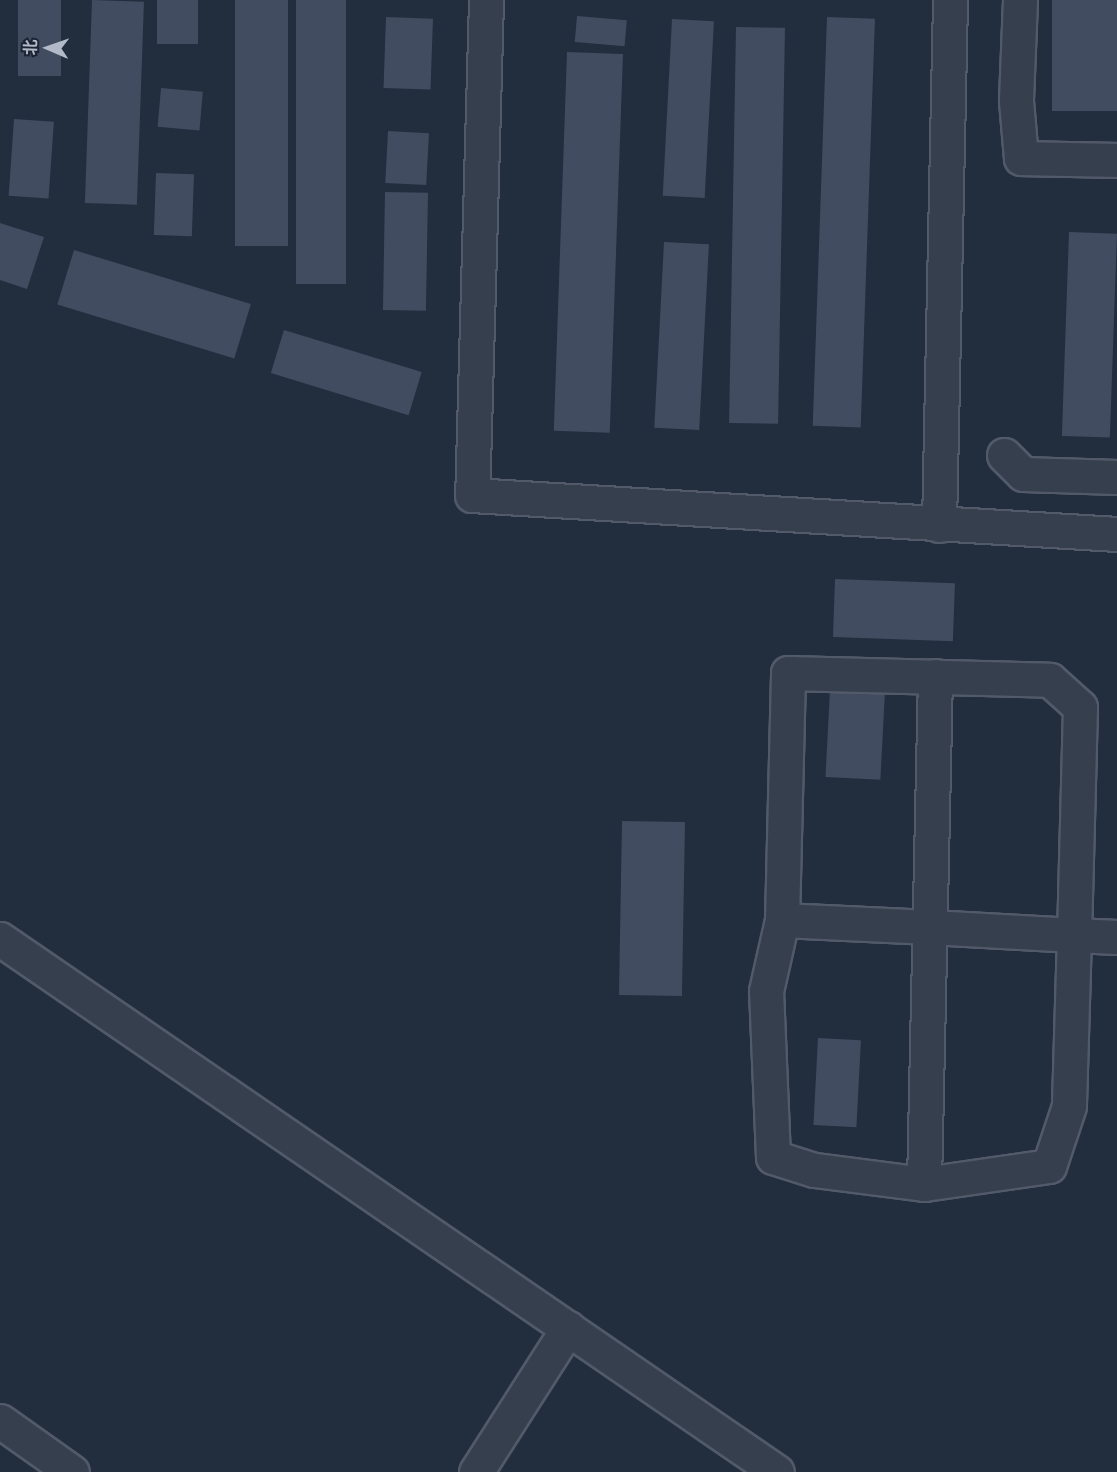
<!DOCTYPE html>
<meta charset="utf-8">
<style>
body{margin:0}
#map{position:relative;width:1117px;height:1472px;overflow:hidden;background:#222d3e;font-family:Barlow,"Noto Sans SC",sans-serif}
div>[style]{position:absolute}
.building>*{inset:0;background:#414c61;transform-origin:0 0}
.roads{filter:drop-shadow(2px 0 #525a69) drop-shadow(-2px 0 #525a69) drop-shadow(0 2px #525a69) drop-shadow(0 -2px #525a69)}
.minor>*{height:33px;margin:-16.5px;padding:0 16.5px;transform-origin:16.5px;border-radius:16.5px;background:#363f4e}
span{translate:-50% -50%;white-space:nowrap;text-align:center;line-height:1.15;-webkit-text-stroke:5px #1c2433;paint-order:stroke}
.north{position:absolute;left:18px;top:18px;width:60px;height:60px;-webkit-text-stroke:4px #1c2433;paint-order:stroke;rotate:272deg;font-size:16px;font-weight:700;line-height:24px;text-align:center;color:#b2bac9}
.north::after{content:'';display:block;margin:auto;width:21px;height:27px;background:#b2bac9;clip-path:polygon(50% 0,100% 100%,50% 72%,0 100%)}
</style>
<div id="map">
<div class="building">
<i style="left:18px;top:0;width:43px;height:76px"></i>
<i style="left:92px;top:0;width:52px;height:203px;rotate:2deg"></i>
<i style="left:157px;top:0;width:41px;height:44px"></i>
<i style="left:235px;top:0;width:53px;height:246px"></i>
<i style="left:296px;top:0;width:50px;height:284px"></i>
<i style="left:1052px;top:0;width:65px;height:111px"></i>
<i style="left:577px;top:16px;width:50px;height:26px;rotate:5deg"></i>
<i style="left:386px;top:17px;width:47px;height:71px;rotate:2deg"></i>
<i style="left:827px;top:17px;width:48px;height:409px;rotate:2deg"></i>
<i style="left:672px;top:19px;width:42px;height:177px;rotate:3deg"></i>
<i style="left:736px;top:27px;width:49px;height:396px;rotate:1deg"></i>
<i style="left:567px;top:52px;width:56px;height:379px;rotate:2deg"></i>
<i style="left:161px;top:88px;width:42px;height:39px;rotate:5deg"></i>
<i style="left:14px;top:119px;width:40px;height:77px;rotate:4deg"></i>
<i style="left:388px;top:131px;width:41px;height:52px;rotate:3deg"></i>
<i style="left:156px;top:173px;width:38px;height:62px;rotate:2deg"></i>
<i style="left:385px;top:192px;width:43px;height:118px;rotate:1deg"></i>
<i style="clip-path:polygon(0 223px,44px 237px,27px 289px,0 280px)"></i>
<i style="left:1069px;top:232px;width:48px;height:204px;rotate:2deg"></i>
<i style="left:664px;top:242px;width:45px;height:186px;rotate:3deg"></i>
<i style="left:74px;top:250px;width:185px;height:57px;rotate:17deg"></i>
<i style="left:284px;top:330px;width:144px;height:45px;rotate:17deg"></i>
<i style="left:835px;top:579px;width:120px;height:58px;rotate:2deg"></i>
<i style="left:830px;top:690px;width:55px;height:87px;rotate:3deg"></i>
<i style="left:622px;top:821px;width:63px;height:174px;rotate:1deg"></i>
<i style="left:818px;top:1038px;width:43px;height:87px;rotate:3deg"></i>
</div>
<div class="roads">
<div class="minor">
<i style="left:486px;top:0;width:495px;rotate:91.6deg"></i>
<i style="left:472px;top:495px;width:646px;rotate:3.46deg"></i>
<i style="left:1020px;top:0;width:101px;rotate:92.3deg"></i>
<i style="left:1016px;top:101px;width:57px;rotate:85deg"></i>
<i style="left:1021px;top:158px;width:96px;rotate:1.2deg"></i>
<i style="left:1004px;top:455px;width:27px;rotate:45deg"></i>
<i style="left:1023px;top:474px;width:94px;rotate:1.8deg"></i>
<i style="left:939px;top:525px;width:525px;rotate:-88.8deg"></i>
<i style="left:782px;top:920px;width:247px;rotate:-88.6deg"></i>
<i style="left:788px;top:673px;width:262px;rotate:1.5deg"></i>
<i style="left:1050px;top:680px;width:40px;rotate:42deg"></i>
<i style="left:1080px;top:707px;width:228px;rotate:91.5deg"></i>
<i style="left:1074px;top:935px;width:171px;rotate:91.7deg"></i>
<i style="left:1069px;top:1106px;width:63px;rotate:108.4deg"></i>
<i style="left:1049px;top:1166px;width:126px;rotate:171.8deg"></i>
<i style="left:924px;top:1184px;width:111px;rotate:-172.7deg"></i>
<i style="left:814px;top:1170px;width:43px;rotate:-162.4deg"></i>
<i style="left:773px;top:1157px;width:166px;rotate:-92.4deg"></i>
<i style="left:766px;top:991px;width:73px;rotate:-77.3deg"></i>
<i style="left:782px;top:920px;width:148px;rotate:2.7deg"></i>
<i style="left:930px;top:927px;width:144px;rotate:3.2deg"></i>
<i style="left:1074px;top:935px;width:43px;rotate:2.7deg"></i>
<i style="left:0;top:939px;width:942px;rotate:34.45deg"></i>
<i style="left:924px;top:1184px;width:508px;rotate:-88.76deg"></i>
<i style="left:0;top:1421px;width:88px;rotate:35.3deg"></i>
<i style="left:476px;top:1472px;width:171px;rotate:-57.4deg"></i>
</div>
</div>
<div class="north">北</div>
</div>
